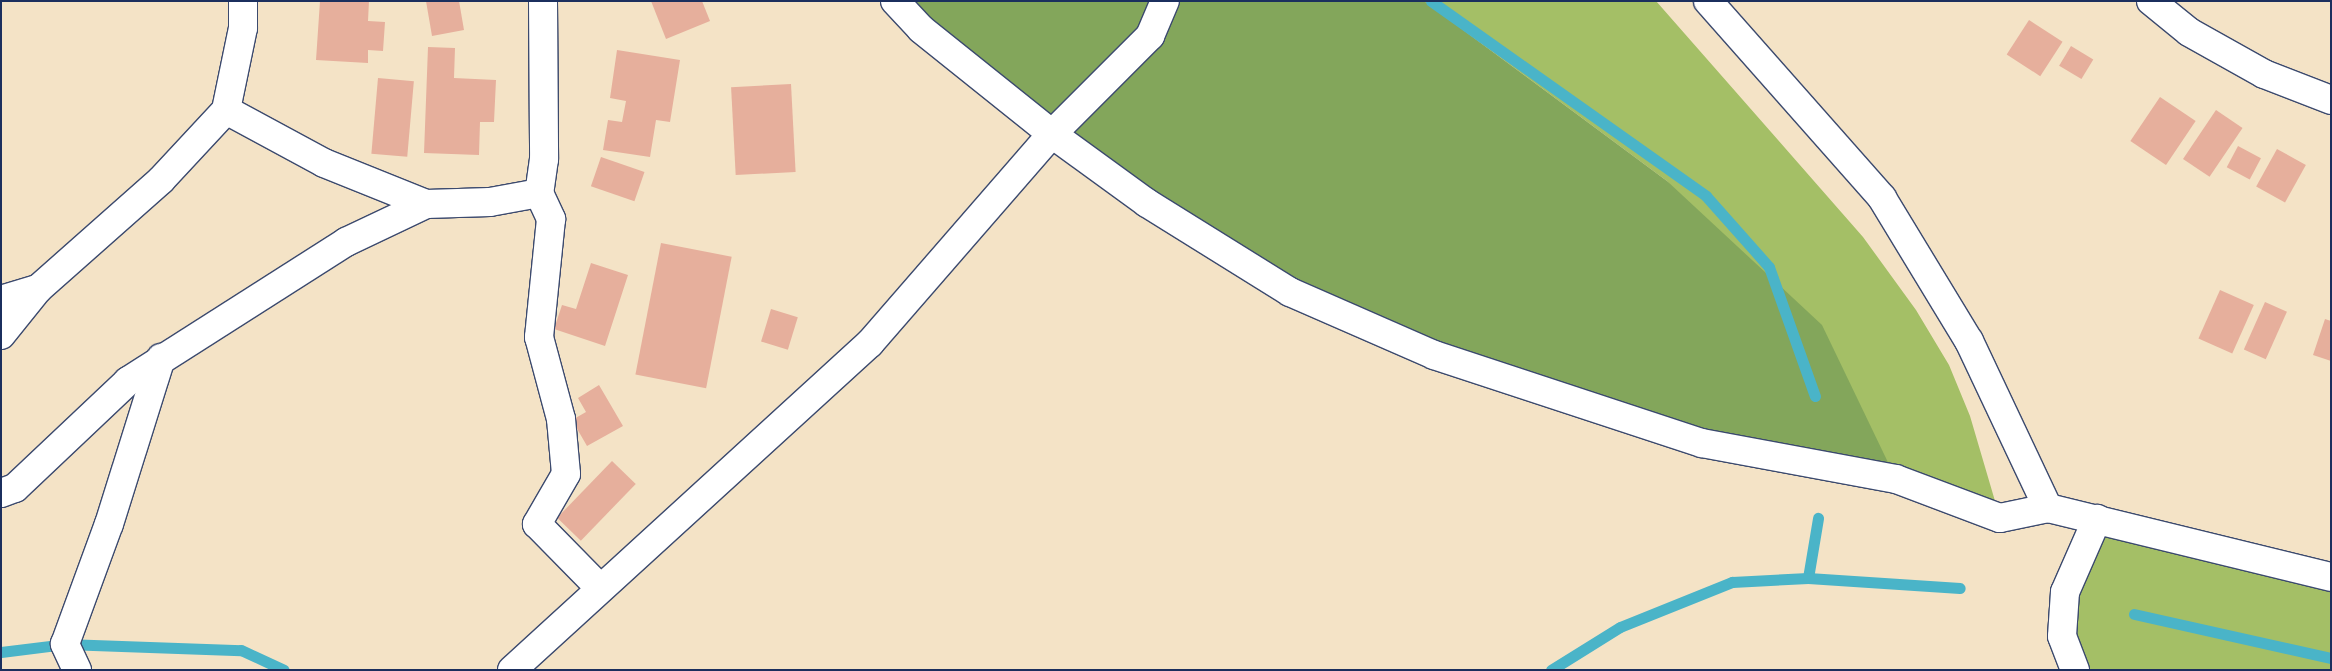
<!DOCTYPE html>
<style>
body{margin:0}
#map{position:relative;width:2332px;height:671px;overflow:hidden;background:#f4e3c6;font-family:"IM FELL English",serif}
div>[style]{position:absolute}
.green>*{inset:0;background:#a4bf66}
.forest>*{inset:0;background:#83a65b}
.stream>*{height:11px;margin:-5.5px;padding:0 5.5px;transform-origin:5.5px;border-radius:5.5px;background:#4ab4c8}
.building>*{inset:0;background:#e6af9c;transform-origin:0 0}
.roads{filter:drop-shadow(1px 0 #3c4a6e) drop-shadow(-1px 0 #3c4a6e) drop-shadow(0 1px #3c4a6e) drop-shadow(0 -1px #3c4a6e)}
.minor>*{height:28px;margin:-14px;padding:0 14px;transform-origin:14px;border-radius:14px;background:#fff}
.trunk>*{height:28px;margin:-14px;padding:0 14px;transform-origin:14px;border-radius:14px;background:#fff}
span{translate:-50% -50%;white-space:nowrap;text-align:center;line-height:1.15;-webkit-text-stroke:4.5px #fcf5e5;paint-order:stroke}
.frame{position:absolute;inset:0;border:2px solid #1b2f5e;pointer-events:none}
</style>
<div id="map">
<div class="green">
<i style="clip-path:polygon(1424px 1px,1656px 1px,1863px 237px,1916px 310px,1949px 365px,1970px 416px,2000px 518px,1896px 479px,1667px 181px)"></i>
<i style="clip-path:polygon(2097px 519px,2331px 577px,2331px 670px,2075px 670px,2065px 592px)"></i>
</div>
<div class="forest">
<i style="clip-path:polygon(895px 1px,1424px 1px,1667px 181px,1822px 325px,1896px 479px,1702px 443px,1290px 292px)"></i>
</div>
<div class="stream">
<i style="left:1431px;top:1px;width:337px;rotate:35.3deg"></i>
<i style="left:1706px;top:196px;width:95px;rotate:48.4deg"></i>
<i style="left:1769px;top:267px;width:137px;rotate:70.4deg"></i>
<i style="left:1808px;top:578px;width:61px;rotate:-80.5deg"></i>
<i style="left:2134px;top:614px;width:202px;rotate:12.6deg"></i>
<i style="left:1px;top:652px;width:64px;rotate:-7.1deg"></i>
<i style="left:65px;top:644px;width:176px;rotate:2deg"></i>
<i style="left:241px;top:650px;width:47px;rotate:24.9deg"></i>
<i style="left:1551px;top:670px;width:81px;rotate:-31.9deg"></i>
<i style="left:1620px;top:627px;width:121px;rotate:-21.9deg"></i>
<i style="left:1732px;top:582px;width:76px;rotate:-3deg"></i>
<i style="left:1808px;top:578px;width:152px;rotate:3.8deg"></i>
</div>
<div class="building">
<i style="clip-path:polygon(320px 1px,369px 1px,368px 21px,385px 22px,383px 51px,368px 50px,368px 63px,316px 60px)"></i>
<i style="clip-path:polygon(426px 1px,459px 1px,464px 30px,432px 36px)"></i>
<i style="clip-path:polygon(651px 1px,702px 1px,710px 21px,666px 39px)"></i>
<i style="left:2029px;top:20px;width:40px;height:41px;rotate:33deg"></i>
<i style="left:2071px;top:46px;width:26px;height:23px;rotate:31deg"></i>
<i style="clip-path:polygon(428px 47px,455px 48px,454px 78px,496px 80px,494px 122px,480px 122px,479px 155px,424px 153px)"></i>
<i style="clip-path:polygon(617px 50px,680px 60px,670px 122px,656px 120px,650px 157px,603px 150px,608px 120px,622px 122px,626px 101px,610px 98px)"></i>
<i style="left:378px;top:78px;width:36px;height:76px;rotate:5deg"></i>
<i style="left:791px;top:84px;width:88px;height:60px;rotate:87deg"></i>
<i style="left:2160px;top:97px;width:43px;height:53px;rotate:34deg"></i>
<i style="left:2216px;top:110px;width:32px;height:59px;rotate:34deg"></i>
<i style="left:2238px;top:146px;width:26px;height:24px;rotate:28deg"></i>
<i style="left:2277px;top:149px;width:33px;height:43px;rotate:29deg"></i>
<i style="left:601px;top:157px;width:46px;height:31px;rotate:19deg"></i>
<i style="left:661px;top:243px;width:72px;height:134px;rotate:11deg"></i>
<i style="clip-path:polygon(591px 263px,628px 275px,605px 346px,554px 329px,562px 305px,576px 309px)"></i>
<i style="left:2220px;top:290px;width:37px;height:53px;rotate:24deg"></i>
<i style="left:2265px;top:302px;width:24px;height:52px;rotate:24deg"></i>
<i style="left:771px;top:309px;width:28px;height:34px;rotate:17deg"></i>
<i style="clip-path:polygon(2325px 319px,2331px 321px,2331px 361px,2313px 355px)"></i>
<i style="clip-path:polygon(599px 385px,623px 426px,587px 446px,572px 420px,586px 412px,578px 398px)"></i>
<i style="left:612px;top:461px;width:33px;height:79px;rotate:44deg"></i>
</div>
<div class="roads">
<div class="minor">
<i style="left:543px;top:1px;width:158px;rotate:89.6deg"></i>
<i style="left:544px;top:159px;width:34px;rotate:98deg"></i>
<i style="left:539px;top:193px;width:29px;rotate:65deg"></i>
<i style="left:551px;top:219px;width:119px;rotate:95.8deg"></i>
<i style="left:539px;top:337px;width:85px;rotate:75deg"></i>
<i style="left:561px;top:419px;width:55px;rotate:84.8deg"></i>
<i style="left:566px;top:474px;width:58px;rotate:120.1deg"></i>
<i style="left:537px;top:524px;width:90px;rotate:45.5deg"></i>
<i style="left:1708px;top:1px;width:263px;rotate:48.5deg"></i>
<i style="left:1882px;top:198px;width:167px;rotate:58.7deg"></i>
<i style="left:1969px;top:341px;width:185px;rotate:64.7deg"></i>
<i style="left:2151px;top:1px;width:49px;rotate:39.2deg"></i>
<i style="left:2189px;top:32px;width:86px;rotate:29.2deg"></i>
<i style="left:2264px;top:74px;width:72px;rotate:21.2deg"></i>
<i style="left:226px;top:110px;width:111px;rotate:28.4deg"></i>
<i style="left:324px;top:163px;width:110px;rotate:21.9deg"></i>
<i style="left:1px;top:300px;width:39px;rotate:-17deg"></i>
<i style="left:1px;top:335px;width:59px;rotate:-51.2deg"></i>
<i style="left:38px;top:289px;width:164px;rotate:-41.5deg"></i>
<i style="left:161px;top:180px;width:96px;rotate:-47.1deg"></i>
<i style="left:226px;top:110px;width:84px;rotate:-78.3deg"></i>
<i style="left:243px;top:28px;width:27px;rotate:-90deg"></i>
<i style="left:1px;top:493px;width:15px;rotate:-20deg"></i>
<i style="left:15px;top:488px;width:156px;rotate:-43.4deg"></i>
<i style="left:128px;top:381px;width:259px;rotate:-32.5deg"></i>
<i style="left:346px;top:242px;width:89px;rotate:-25.4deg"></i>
<i style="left:426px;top:204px;width:64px;rotate:-1.8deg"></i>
<i style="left:490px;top:202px;width:50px;rotate:-10.4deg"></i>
<i style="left:77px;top:670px;width:29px;rotate:-115deg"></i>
<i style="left:65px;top:644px;width:128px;rotate:-69.9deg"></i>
<i style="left:109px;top:524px;width:174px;rotate:-72.6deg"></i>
<i style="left:512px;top:670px;width:485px;rotate:-42.4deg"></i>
<i style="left:870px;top:343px;width:277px;rotate:-49deg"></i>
<i style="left:1052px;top:134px;width:139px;rotate:-45deg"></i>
<i style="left:1150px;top:36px;width:38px;rotate:-67deg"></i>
<i style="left:2075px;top:670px;width:36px;rotate:-111deg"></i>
<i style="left:2062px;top:636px;width:44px;rotate:-86.1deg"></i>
<i style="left:2065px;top:592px;width:80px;rotate:-66.3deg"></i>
</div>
<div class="trunk">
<i style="left:895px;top:1px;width:38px;rotate:47deg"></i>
<i style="left:921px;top:29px;width:168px;rotate:38.7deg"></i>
<i style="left:1052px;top:134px;width:117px;rotate:36deg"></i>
<i style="left:1147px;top:203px;width:168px;rotate:31.9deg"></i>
<i style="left:1290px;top:292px;width:157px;rotate:23.6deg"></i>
<i style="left:1434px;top:355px;width:282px;rotate:18.2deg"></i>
<i style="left:1702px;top:443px;width:197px;rotate:10.5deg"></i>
<i style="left:1896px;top:479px;width:111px;rotate:20.6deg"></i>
<i style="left:2000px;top:518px;width:49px;rotate:-11.8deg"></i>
<i style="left:2048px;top:508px;width:291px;rotate:13.7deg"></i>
</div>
</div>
<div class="frame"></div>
</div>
